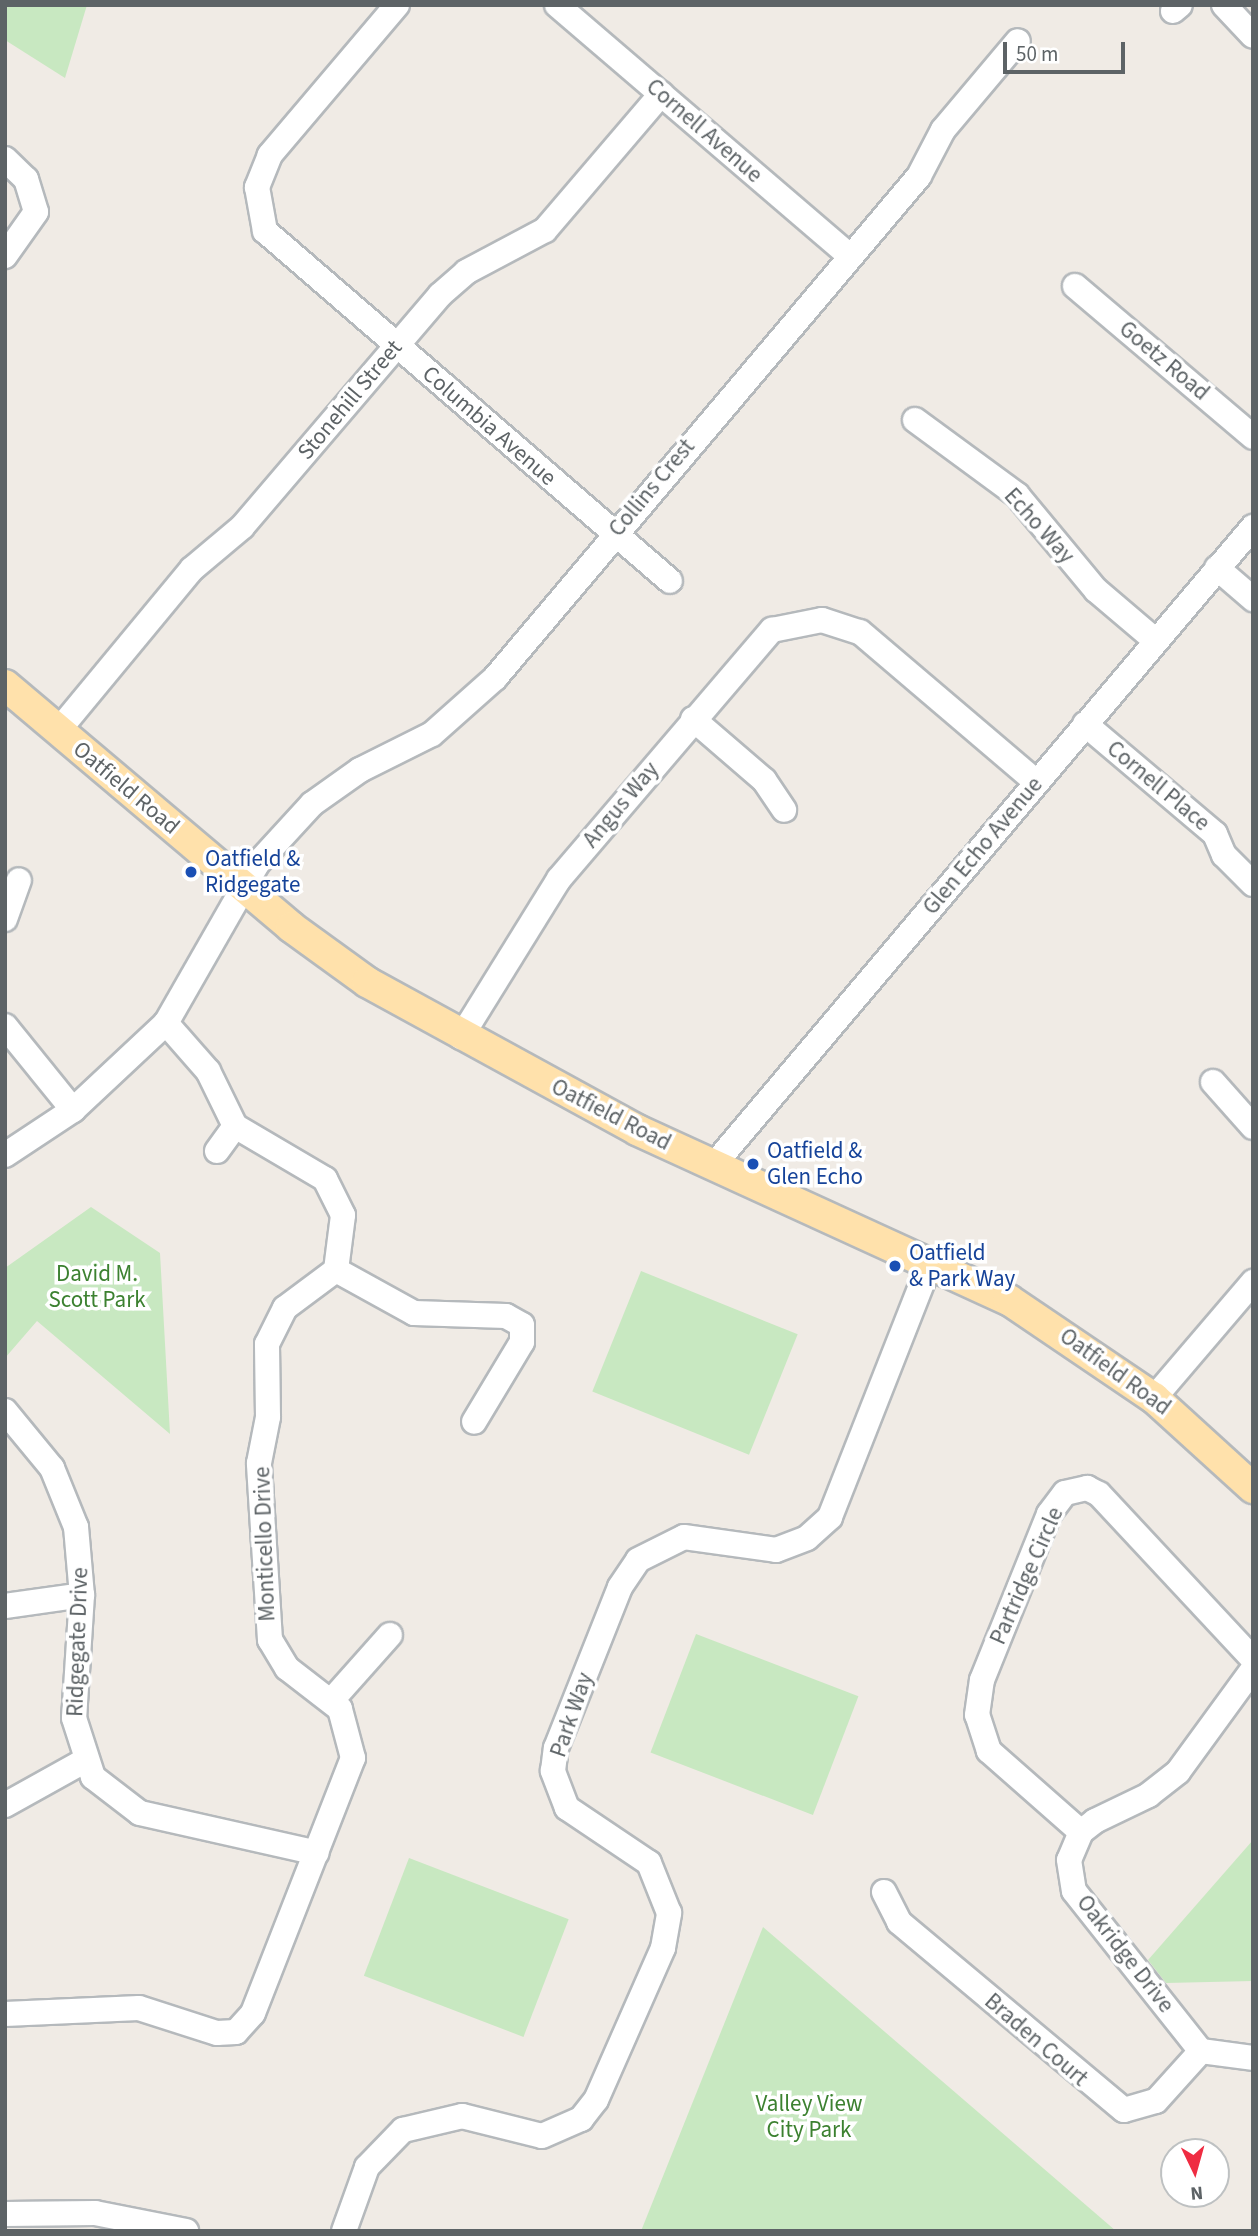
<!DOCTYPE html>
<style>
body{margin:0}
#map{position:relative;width:1258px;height:2236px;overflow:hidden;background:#f0ebe5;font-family:"Source Sans 3",sans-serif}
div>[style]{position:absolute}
.green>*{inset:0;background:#c8e8c1;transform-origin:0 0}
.roads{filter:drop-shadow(2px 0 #b5b9bc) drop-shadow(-2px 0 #b5b9bc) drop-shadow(0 2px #b5b9bc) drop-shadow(0 -2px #b5b9bc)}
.minor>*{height:24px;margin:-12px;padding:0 12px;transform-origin:12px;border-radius:12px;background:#fff}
.major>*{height:30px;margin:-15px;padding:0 15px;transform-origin:15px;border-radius:15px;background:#ffe1ab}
.dots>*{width:19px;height:19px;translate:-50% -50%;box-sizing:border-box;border:4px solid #fff;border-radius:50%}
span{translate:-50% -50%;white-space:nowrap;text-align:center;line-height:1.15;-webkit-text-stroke:7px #fff;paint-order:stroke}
.street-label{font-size:23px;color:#5d6366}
.transit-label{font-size:23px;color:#164399}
.left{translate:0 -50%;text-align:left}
.park-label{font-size:23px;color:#3c8130}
.frame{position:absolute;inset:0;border:7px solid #5d6366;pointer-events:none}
.north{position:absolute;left:1160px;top:2138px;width:70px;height:70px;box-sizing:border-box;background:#fff;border:2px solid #bec1c2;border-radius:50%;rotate:175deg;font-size:19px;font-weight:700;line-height:28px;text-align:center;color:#5d6366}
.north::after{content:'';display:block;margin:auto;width:24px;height:32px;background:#ef2c42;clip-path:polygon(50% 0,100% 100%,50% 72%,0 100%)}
.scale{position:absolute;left:1003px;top:42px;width:122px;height:32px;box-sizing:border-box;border:4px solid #5d6366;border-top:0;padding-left:9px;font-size:21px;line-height:24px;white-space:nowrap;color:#5d6366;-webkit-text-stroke:5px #fff;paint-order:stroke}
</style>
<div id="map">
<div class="green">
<i style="clip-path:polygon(5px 5px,87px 5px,65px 78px,5px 40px)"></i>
<i style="clip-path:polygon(91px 1207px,160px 1253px,170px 1434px,37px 1321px,5px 1358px,5px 1268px)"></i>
<i style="left:641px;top:1271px;width:169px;height:130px;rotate:22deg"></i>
<i style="left:696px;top:1634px;width:174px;height:127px;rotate:21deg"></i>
<i style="clip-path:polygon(1253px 1840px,1253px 1981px,1166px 1983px,1148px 1960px)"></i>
<i style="left:409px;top:1858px;width:171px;height:126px;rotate:21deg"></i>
<i style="clip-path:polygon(763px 1927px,971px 2106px,1116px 2231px,641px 2231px)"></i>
</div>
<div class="roads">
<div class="minor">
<i style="left:397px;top:5px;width:197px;rotate:130.3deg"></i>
<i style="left:270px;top:155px;width:35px;rotate:112deg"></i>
<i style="left:257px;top:187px;width:45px;rotate:79.7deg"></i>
<i style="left:265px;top:231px;width:535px;rotate:40.83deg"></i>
<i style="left:557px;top:5px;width:386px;rotate:40.6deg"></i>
<i style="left:1224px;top:5px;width:42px;rotate:46.9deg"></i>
<i style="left:1173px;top:11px;width:9px;rotate:-41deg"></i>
<i style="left:5px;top:159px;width:29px;rotate:44deg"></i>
<i style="left:26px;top:179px;width:34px;rotate:73deg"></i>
<i style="left:36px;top:212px;width:54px;rotate:125.2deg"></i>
<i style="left:1075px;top:286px;width:233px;rotate:40.3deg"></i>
<i style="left:915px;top:420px;width:127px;rotate:36.3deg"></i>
<i style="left:1017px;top:495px;width:124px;rotate:50.3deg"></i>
<i style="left:1096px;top:590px;width:79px;rotate:40.4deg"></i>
<i style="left:1217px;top:568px;width:48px;rotate:40.7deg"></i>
<i style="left:693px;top:719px;width:94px;rotate:40.7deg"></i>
<i style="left:764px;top:780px;width:36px;rotate:56deg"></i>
<i style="left:1085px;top:724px;width:170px;rotate:40.2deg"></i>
<i style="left:1215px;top:834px;width:23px;rotate:67deg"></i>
<i style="left:1224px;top:855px;width:41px;rotate:45deg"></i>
<i style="left:58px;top:731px;width:210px;rotate:-50.4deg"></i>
<i style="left:192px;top:569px;width:65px;rotate:-40deg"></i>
<i style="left:242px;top:527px;width:305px;rotate:-49.5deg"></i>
<i style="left:440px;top:295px;width:35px;rotate:-41deg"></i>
<i style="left:466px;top:272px;width:89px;rotate:-28deg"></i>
<i style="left:545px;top:230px;width:179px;rotate:-49.5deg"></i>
<i style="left:5px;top:919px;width:41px;rotate:-70.3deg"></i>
<i style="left:5px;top:1026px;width:108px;rotate:51deg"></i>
<i style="left:461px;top:1037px;width:186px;rotate:-58.2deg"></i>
<i style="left:559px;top:879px;width:328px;rotate:-49.5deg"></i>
<i style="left:772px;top:630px;width:51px;rotate:-11.3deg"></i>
<i style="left:822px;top:620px;width:40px;rotate:18deg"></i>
<i style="left:860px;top:632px;width:231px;rotate:40.4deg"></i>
<i style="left:1213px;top:1082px;width:60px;rotate:48.4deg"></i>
<i style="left:217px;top:1151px;width:31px;rotate:-54deg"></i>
<i style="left:5px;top:1155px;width:82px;rotate:-33.5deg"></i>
<i style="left:73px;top:1110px;width:127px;rotate:-43.1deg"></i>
<i style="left:166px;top:1023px;width:183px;rotate:-60.2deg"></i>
<i style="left:257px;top:864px;width:81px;rotate:-47.5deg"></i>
<i style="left:312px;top:804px;width:59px;rotate:-35.3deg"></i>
<i style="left:360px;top:770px;width:80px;rotate:-26.6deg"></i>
<i style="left:432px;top:734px;width:84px;rotate:-41.6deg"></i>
<i style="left:495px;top:678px;width:657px;rotate:-49.81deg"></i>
<i style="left:919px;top:176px;width:52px;rotate:-62.4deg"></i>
<i style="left:943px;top:130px;width:116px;rotate:-49.9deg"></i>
<i style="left:713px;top:1166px;width:837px;rotate:-49.8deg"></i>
<i style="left:336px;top:1270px;width:89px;rotate:28.9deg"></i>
<i style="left:414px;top:1313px;width:92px;rotate:1.9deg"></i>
<i style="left:506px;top:1316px;width:18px;rotate:29deg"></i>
<i style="left:522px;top:1325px;width:17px;rotate:90deg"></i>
<i style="left:522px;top:1342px;width:93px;rotate:121deg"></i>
<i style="left:1154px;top:1398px;width:153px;rotate:-49.5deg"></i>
<i style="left:5px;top:1411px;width:74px;rotate:50.5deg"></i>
<i style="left:52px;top:1468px;width:64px;rotate:67.9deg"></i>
<i style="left:76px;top:1527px;width:68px;rotate:85deg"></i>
<i style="left:82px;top:1595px;width:123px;rotate:93.7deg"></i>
<i style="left:74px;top:1718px;width:62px;rotate:72.1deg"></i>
<i style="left:93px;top:1777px;width:59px;rotate:37.5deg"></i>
<i style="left:140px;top:1813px;width:181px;rotate:12.7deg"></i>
<i style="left:5px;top:1606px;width:78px;rotate:-8.1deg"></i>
<i style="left:1253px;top:1669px;width:127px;rotate:126.1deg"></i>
<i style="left:1178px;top:1772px;width:37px;rotate:142deg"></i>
<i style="left:1149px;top:1795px;width:60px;rotate:154.3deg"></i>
<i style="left:1095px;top:1821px;width:18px;rotate:142deg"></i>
<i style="left:1081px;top:1832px;width:30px;rotate:113deg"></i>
<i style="left:1069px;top:1860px;width:31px;rotate:81deg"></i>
<i style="left:1074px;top:1891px;width:204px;rotate:51.6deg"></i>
<i style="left:1201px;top:2051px;width:52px;rotate:7.7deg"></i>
<i style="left:332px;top:1700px;width:87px;rotate:-48.3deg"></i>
<i style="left:5px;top:1805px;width:90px;rotate:-29.1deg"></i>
<i style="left:1081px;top:1832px;width:123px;rotate:-138.6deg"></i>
<i style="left:989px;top:1751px;width:38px;rotate:-108deg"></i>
<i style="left:977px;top:1715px;width:35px;rotate:-82deg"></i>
<i style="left:982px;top:1680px;width:179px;rotate:-68deg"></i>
<i style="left:1049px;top:1514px;width:26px;rotate:-53deg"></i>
<i style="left:1065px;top:1493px;width:23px;rotate:-13deg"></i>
<i style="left:1087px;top:1488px;width:13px;rotate:27deg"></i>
<i style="left:1099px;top:1494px;width:226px;rotate:47deg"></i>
<i style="left:884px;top:1892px;width:34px;rotate:63deg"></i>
<i style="left:899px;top:1922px;width:293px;rotate:39.9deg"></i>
<i style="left:1124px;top:2110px;width:33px;rotate:-16deg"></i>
<i style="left:1156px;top:2101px;width:67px;rotate:-48deg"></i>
<i style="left:5px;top:2014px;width:134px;rotate:-2.6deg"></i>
<i style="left:139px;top:2008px;width:82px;rotate:17.8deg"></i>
<i style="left:217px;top:2033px;width:19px;rotate:-3deg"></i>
<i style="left:236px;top:2032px;width:25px;rotate:-48deg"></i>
<i style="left:253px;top:2013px;width:274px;rotate:-68.6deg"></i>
<i style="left:353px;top:1758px;width:51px;rotate:-104.9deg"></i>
<i style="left:340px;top:1709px;width:67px;rotate:-142.3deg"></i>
<i style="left:287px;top:1668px;width:33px;rotate:-121deg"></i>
<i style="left:270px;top:1640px;width:177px;rotate:-93.6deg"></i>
<i style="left:259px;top:1463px;width:47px;rotate:-78.9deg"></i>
<i style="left:268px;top:1417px;width:73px;rotate:-90.8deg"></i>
<i style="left:267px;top:1344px;width:40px;rotate:-63.4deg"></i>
<i style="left:285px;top:1308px;width:64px;rotate:-36.7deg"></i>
<i style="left:336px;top:1270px;width:55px;rotate:-82.7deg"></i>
<i style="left:343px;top:1215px;width:40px;rotate:-116.6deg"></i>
<i style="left:325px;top:1179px;width:104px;rotate:-149.5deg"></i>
<i style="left:235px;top:1126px;width:61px;rotate:-116.1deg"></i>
<i style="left:208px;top:1071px;width:64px;rotate:-131.2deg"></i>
<i style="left:5px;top:2214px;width:90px;rotate:-0.6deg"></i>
<i style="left:95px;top:2213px;width:93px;rotate:11.2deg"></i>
<i style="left:344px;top:2231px;width:68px;rotate:-70.2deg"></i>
<i style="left:367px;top:2167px;width:52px;rotate:-45.8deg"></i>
<i style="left:403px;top:2130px;width:61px;rotate:-13.3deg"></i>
<i style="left:462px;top:2116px;width:82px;rotate:14deg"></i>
<i style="left:542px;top:2136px;width:43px;rotate:-23.6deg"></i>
<i style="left:581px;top:2119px;width:24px;rotate:-52deg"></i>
<i style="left:596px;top:2100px;width:166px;rotate:-66.2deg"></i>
<i style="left:663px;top:1948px;width:36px;rotate:-80deg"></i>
<i style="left:669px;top:1913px;width:54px;rotate:-111.8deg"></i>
<i style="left:649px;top:1863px;width:99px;rotate:-146.1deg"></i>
<i style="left:567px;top:1808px;width:40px;rotate:-111deg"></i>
<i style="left:553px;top:1771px;width:23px;rotate:-83deg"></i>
<i style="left:556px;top:1748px;width:173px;rotate:-68.3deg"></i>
<i style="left:620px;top:1587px;width:32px;rotate:-56deg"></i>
<i style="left:638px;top:1560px;width:51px;rotate:-26.6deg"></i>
<i style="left:684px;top:1537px;width:93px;rotate:8deg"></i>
<i style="left:776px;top:1550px;width:33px;rotate:-21deg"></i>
<i style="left:807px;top:1538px;width:31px;rotate:-42deg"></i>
<i style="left:830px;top:1517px;width:275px;rotate:-68.5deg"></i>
</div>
<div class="major">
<i style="left:5px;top:685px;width:375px;rotate:40.2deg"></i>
<i style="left:291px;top:927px;width:94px;rotate:35.9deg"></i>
<i style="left:367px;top:982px;width:308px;rotate:28.7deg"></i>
<i style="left:637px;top:1130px;width:409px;rotate:24.6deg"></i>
<i style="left:1009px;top:1300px;width:175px;rotate:34.1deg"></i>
<i style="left:1154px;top:1398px;width:134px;rotate:42.3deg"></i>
</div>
</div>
<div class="dots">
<i style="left:191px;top:872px;background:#1a4fb4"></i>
<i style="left:753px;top:1164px;background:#1a4fb4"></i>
<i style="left:895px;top:1266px;background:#1a4fb4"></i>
</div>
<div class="street-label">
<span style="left:704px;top:131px;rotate:41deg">Cornell Avenue</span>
<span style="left:1164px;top:361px;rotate:40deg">Goetz Road</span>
<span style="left:350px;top:400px;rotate:-50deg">Stonehill Street</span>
<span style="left:489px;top:426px;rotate:41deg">Columbia Avenue</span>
<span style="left:652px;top:488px;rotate:-50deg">Collins Crest</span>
<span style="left:1039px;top:526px;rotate:48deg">Echo Way</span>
<span style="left:1158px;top:786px;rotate:40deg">Cornell Place</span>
<span style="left:126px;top:788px;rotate:40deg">Oatfield Road</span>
<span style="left:621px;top:805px;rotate:-50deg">Angus Way</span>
<span style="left:983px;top:846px;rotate:-50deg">Glen Echo Avenue</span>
<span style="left:611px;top:1115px;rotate:27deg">Oatfield Road</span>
<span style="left:1115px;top:1372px;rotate:36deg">Oatfield Road</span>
<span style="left:265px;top:1544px;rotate:-92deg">Monticello Drive</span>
<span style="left:1027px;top:1576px;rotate:-66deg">Partridge Circle</span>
<span style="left:78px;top:1642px;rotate:-88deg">Ridgegate Drive</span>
<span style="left:572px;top:1715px;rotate:-71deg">Park Way</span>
<span style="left:1125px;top:1954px;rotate:52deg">Oakridge Drive</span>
<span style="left:1036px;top:2040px;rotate:41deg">Braden Court</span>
</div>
<div class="transit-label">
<span class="left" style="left:205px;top:872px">Oatfield &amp;<br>Ridgegate</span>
<span class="left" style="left:767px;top:1164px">Oatfield &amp;<br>Glen Echo</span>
<span class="left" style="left:909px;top:1266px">Oatfield<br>&amp; Park Way</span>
</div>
<div class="park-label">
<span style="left:97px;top:1287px">David M.<br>Scott Park</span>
<span style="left:809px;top:2117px">Valley View<br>City Park</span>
</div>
<div class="frame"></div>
<div class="north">N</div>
<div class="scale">50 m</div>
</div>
